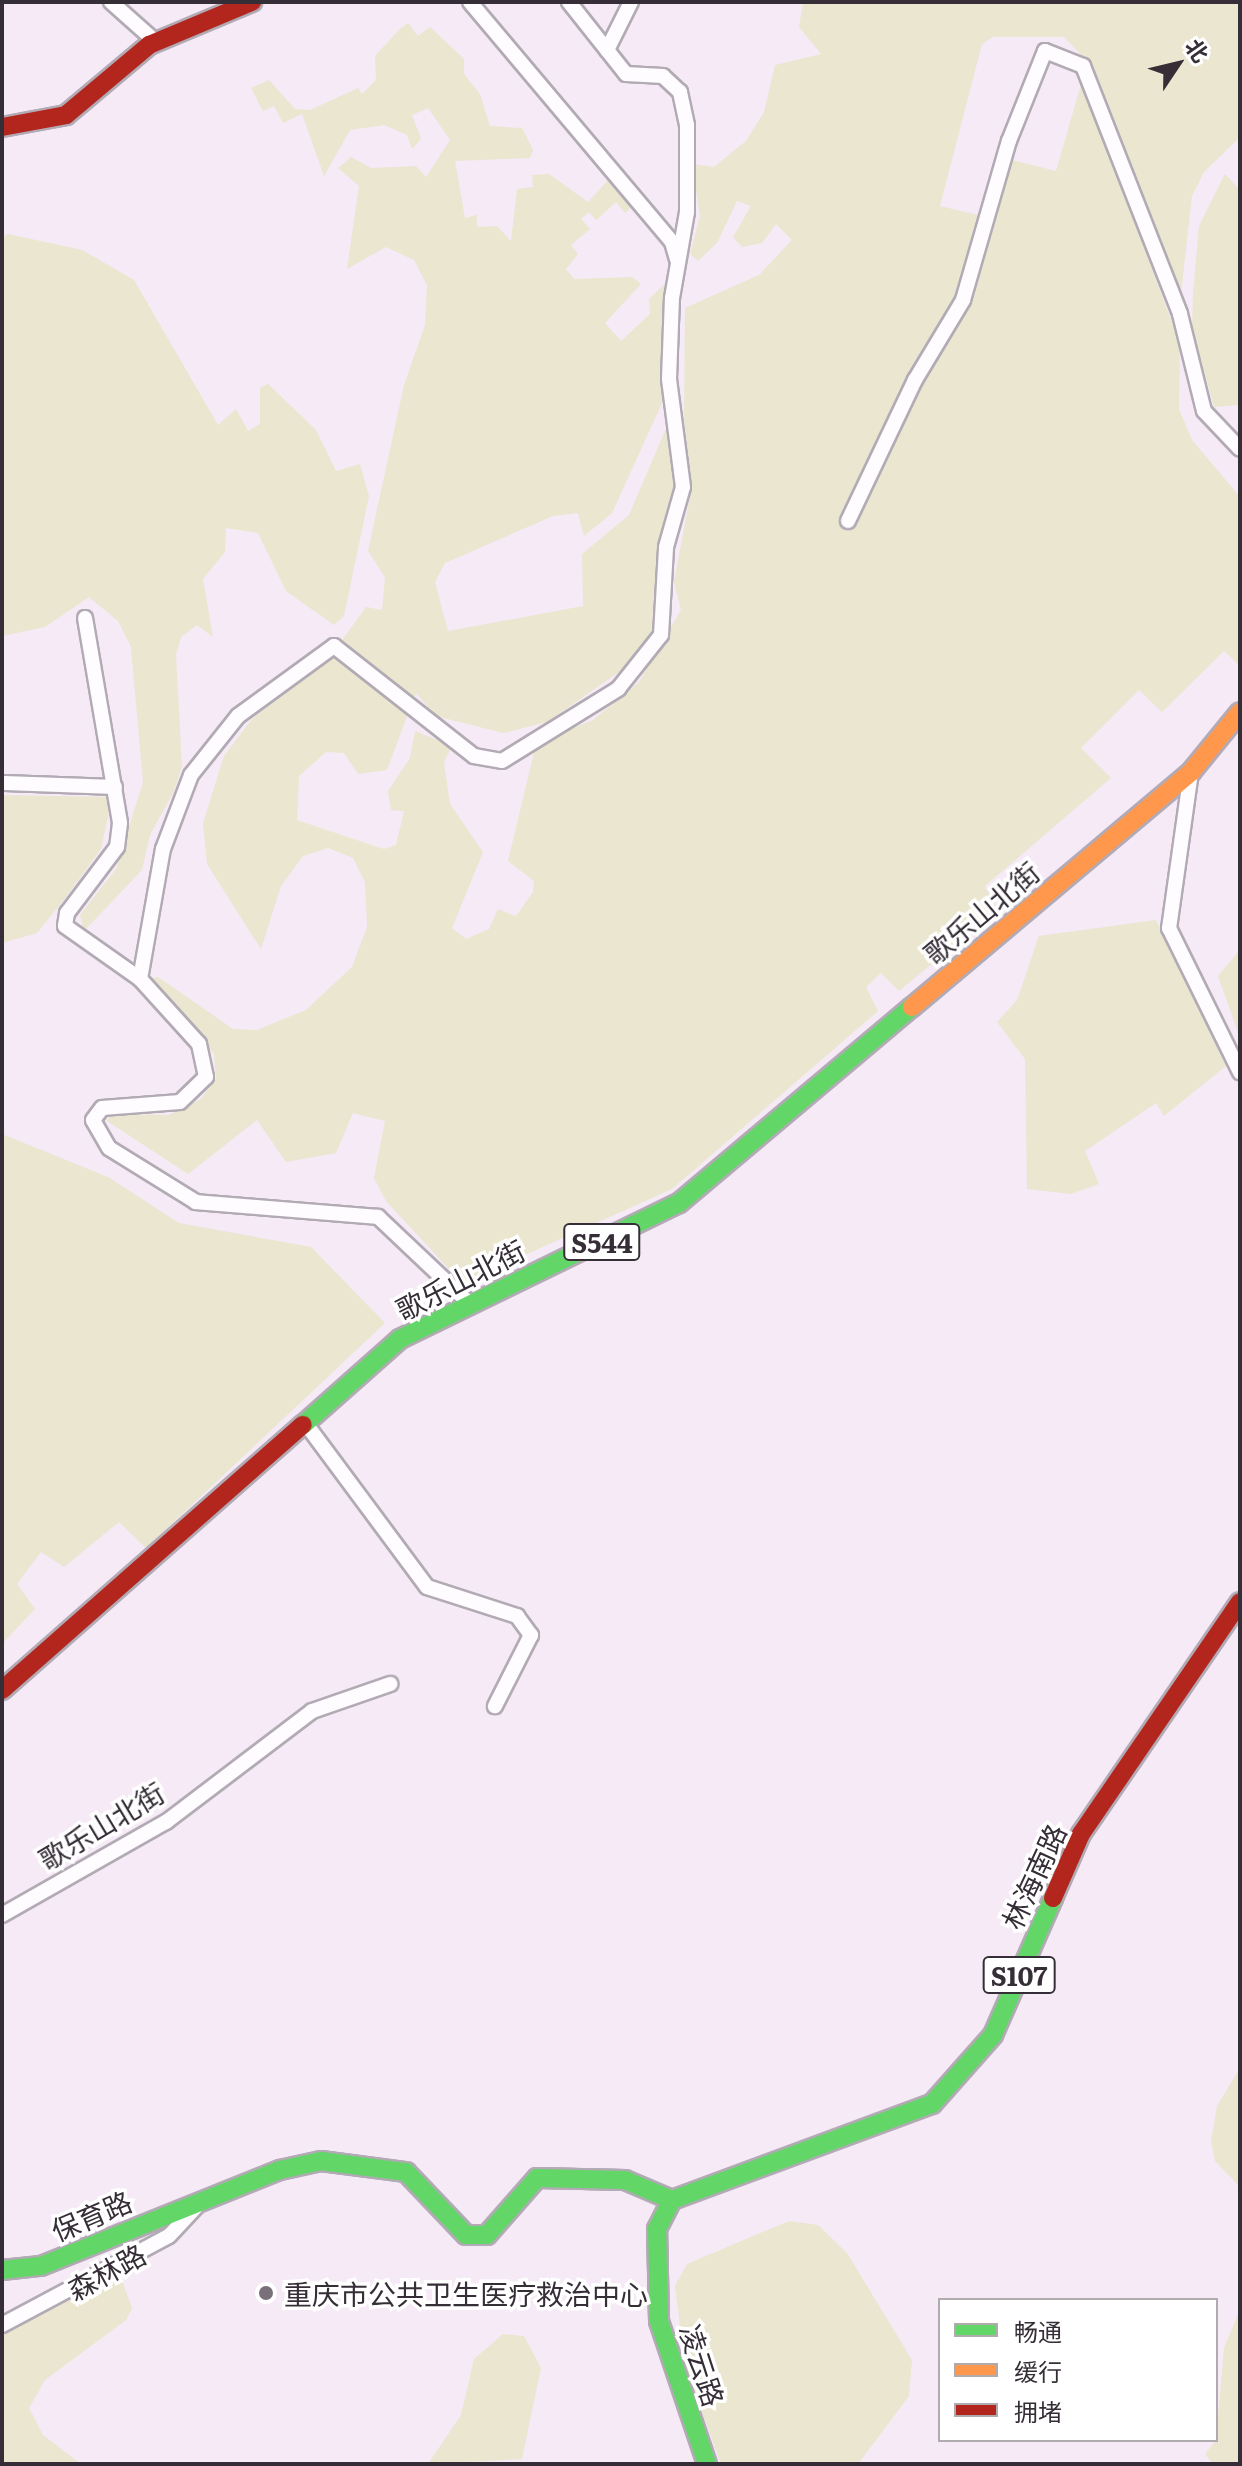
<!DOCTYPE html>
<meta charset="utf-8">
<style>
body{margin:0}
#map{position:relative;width:1242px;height:2466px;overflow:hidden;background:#f5eaf6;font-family:Literata,"Noto Sans SC",serif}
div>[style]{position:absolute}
.green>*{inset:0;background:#eae6d0}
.roads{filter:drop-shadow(2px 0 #b2aab4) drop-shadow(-2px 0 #b2aab4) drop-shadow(0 2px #b2aab4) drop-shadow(0 -2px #b2aab4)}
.street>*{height:14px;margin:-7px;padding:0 7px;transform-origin:7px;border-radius:7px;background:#fefcfe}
.fast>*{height:18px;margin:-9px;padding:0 9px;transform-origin:9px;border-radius:9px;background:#63d668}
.slow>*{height:18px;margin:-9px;padding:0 9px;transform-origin:9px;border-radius:9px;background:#ff974d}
.jam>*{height:18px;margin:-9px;padding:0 9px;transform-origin:9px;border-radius:9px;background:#b3261e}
.dots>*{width:22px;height:22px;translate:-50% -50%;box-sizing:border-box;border:4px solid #fff;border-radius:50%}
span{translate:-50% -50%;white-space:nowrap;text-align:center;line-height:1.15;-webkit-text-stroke:7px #fff;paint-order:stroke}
.shield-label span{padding:2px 6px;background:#fff;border:2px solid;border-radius:6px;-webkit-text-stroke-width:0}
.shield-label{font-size:26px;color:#362e37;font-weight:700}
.street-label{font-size:28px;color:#362e37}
.poi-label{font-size:28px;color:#362e37}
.left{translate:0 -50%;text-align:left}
.frame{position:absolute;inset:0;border:4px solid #362e37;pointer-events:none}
.legend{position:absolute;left:938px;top:2298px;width:280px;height:144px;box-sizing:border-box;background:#fff;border:2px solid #afabaf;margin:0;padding:10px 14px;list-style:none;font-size:24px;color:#362e37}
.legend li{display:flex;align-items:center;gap:16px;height:40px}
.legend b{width:40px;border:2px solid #afabaf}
.north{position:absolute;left:1138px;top:24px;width:80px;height:80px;-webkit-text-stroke:6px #fff;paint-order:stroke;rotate:55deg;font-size:22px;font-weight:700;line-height:32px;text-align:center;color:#362e37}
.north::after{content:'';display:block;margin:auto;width:28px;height:36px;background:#362e37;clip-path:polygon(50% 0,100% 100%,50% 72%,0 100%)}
</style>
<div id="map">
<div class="green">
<i style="clip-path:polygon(803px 2px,1240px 2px,1240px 137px,1204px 172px,1192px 196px,1181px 294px,1106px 116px,1094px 68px,1064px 37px,993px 37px,982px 44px,940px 206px,995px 219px,1012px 160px,1056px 171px,1082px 81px,1180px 344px,1179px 409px,1192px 440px,1240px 497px,1240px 666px,1224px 651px,1162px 712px,1139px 690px,1081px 748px,1111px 778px,985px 886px,998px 909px,899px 991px,881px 973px,866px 987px,878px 1011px,672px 1189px,462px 1283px,386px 1201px,374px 1178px,385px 1121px,353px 1113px,336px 1153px,286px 1162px,257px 1120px,188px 1174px,107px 1121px,111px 1114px,169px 1115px,201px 1099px,216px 1078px,214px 1054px,148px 979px,158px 977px,233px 1029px,257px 1030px,306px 1010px,352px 967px,367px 927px,365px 882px,353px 858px,328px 848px,303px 856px,281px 886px,261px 949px,207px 864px,203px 823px,224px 756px,252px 719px,335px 650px,366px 607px,382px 610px,385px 577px,368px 551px,404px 385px,425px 325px,427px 285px,414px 260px,386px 247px,347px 269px,359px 186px,338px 168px,351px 157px,371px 168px,416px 166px,426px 177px,450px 140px,428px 108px,412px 115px,421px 139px,412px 149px,407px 135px,384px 125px,350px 130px,324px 176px,302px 114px,283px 123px,274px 106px,263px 111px,251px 88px,269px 80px,295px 109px,310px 110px,358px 88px,362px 94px,376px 80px,375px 56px,399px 30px,408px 23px,418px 36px,430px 27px,464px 59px,464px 74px,480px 94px,490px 126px,522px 128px,533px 150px,530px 158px,455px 161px,465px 218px,477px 215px,477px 227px,497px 226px,511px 241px,517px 189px,533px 187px,532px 175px,549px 174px,588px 202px,610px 178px,633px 205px,625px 213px,616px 202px,596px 220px,589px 212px,581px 219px,590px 229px,571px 245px,578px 254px,566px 269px,574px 279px,632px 277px,641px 284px,605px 323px,621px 341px,650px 314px,649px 299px,669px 280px,663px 401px,612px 513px,584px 536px,578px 513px,553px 516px,445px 563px,435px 582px,448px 631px,583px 606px,582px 554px,629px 515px,671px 417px,675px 485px,658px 547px,661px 615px,632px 663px,547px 722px,503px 733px,436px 716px,416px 693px,387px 770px,358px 774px,344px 753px,326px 752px,299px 776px,297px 820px,384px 849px,396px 845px,404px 811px,391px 810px,388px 791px,410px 758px,415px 731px,452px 746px,444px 762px,450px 804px,483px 852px,452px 928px,466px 939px,489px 929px,498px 909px,516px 916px,533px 892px,534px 881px,508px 861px,536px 744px,593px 720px,639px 682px,681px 610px,674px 582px,692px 486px,684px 419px,685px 308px,759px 275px,792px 240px,776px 224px,762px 243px,742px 247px,733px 237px,751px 206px,737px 201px,717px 243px,698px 261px,690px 254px,700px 216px,692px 164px,714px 167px,746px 141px,764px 112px,775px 65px,821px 54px,799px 27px)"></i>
<i style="clip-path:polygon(1225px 174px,1240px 190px,1240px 405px,1214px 407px,1192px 329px,1193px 293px,1199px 226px)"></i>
<i style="clip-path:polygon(8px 234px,82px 250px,134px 280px,218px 425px,236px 409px,248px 431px,260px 424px,260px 388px,268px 384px,316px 430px,336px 471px,360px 464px,369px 496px,344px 616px,334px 625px,286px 591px,258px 533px,226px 528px,225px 552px,203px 579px,213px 637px,197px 625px,181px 637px,176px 655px,182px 766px,174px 791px,150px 835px,142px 870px,84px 931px,80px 915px,116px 869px,143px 782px,131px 647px,118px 621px,89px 597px,45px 627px,2px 636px,2px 238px)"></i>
<i style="clip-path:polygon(2px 795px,112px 797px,101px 849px,66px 897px,37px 933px,2px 943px)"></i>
<i style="clip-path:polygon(1156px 920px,1226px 1066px,1164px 1116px,1156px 1103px,1085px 1151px,1099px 1184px,1071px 1194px,1027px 1189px,1025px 1059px,997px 1022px,1017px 1000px,1039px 936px)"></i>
<i style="clip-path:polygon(1240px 950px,1240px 1038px,1218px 976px)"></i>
<i style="clip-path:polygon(2px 1134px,108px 1177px,179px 1223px,311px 1247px,385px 1323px,146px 1548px,119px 1522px,64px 1567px,41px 1552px,17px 1584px,35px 1609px,2px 1644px)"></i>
<i style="clip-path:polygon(1240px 2068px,1240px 2187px,1215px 2161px,1211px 2141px,1217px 2106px)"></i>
<i style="clip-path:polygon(789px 2221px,818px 2225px,847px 2253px,912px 2360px,909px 2396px,858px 2464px,721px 2464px,685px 2365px,675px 2286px,687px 2264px)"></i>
<i style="clip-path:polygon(92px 2269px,120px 2275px,132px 2308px,126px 2320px,45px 2380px,29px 2408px,43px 2435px,81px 2464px,2px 2464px,2px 2317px)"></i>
<i style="clip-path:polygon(1240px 2309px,1240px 2464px,1213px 2464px,1205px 2454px,1216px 2440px,1224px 2348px)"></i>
<i style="clip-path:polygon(503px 2334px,524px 2336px,541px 2368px,522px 2459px,428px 2464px,461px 2415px,474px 2359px)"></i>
</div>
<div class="roads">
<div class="street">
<i style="left:111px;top:2px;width:60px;rotate:41.6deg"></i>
<i style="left:470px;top:2px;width:314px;rotate:49.9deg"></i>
<i style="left:672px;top:242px;width:18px;rotate:74deg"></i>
<i style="left:607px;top:50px;width:54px;rotate:-63.4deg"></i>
<i style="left:848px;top:521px;width:156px;rotate:-64.6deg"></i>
<i style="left:915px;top:380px;width:93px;rotate:-59deg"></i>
<i style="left:963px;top:300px;width:166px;rotate:-73.9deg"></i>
<i style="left:1009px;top:141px;width:97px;rotate:-68.2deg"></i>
<i style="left:1045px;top:51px;width:41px;rotate:21.5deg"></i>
<i style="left:1083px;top:66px;width:266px;rotate:68.6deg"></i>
<i style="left:1180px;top:314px;width:100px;rotate:76.1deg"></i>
<i style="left:1204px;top:411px;width:52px;rotate:46.5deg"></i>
<i style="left:85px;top:618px;width:208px;rotate:80.3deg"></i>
<i style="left:120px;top:823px;width:24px;rotate:97deg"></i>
<i style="left:117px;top:847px;width:83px;rotate:127.1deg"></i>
<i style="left:67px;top:913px;width:13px;rotate:99deg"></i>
<i style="left:65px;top:926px;width:92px;rotate:35.2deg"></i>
<i style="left:1191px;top:772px;width:158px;rotate:98deg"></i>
<i style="left:1169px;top:928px;width:161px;rotate:63.8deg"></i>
<i style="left:2px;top:783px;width:113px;rotate:2deg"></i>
<i style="left:468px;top:1302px;width:124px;rotate:-136.6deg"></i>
<i style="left:378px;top:1217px;width:183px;rotate:-175.3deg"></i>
<i style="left:196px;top:1202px;width:102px;rotate:-148.2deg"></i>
<i style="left:109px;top:1148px;width:32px;rotate:-120deg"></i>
<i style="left:93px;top:1120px;width:15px;rotate:-53deg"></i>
<i style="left:102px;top:1108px;width:78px;rotate:-4.4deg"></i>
<i style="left:180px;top:1102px;width:36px;rotate:-44deg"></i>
<i style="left:206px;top:1077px;width:34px;rotate:-102deg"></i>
<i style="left:199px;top:1044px;width:88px;rotate:-132.2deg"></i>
<i style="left:140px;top:979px;width:132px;rotate:-80deg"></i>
<i style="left:163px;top:849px;width:79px;rotate:-69.3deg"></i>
<i style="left:191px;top:775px;width:75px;rotate:-51.5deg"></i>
<i style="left:238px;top:716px;width:119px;rotate:-36.1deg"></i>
<i style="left:334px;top:646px;width:178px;rotate:38.2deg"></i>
<i style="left:474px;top:756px;width:28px;rotate:10deg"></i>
<i style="left:502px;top:761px;width:137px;rotate:-31.8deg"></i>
<i style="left:618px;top:689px;width:69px;rotate:-51.5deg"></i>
<i style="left:661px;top:635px;width:88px;rotate:-86.7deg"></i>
<i style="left:666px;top:547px;width:62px;rotate:-74.2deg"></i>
<i style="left:683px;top:487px;width:109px;rotate:-97.4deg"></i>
<i style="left:669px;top:379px;width:81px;rotate:-87.9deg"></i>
<i style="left:672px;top:298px;width:87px;rotate:-80.1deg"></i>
<i style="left:687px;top:212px;width:87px;rotate:-90deg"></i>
<i style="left:687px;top:125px;width:34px;rotate:-102deg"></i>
<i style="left:680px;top:92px;width:23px;rotate:-137deg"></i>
<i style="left:663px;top:76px;width:37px;rotate:-177deg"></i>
<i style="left:626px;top:74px;width:92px;rotate:-128.4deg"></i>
<i style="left:306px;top:1424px;width:203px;rotate:53.4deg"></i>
<i style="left:427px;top:1587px;width:95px;rotate:17.9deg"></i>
<i style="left:517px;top:1616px;width:24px;rotate:54deg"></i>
<i style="left:531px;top:1635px;width:80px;rotate:116.9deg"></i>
<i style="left:2px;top:1915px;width:189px;rotate:-29.6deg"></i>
<i style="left:166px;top:1822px;width:183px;rotate:-37.2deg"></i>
<i style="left:312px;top:1711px;width:83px;rotate:-19.1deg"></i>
<i style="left:2px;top:2325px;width:189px;rotate:-28.1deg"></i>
<i style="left:169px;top:2236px;width:41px;rotate:-47deg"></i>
</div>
<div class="fast">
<i style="left:303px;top:1425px;width:130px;rotate:-41.6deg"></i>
<i style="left:400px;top:1339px;width:310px;rotate:-26deg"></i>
<i style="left:679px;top:1203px;width:304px;rotate:-40.1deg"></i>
<i style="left:2px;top:2270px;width:39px;rotate:-6deg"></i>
<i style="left:41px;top:2266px;width:258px;rotate:-21.9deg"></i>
<i style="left:280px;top:2170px;width:42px;rotate:-12.4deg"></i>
<i style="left:321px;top:2161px;width:86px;rotate:7.4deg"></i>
<i style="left:406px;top:2172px;width:87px;rotate:46.4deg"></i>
<i style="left:466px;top:2235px;width:21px"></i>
<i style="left:487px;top:2235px;width:76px;rotate:-48.7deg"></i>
<i style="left:537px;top:2178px;width:88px;rotate:1.3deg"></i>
<i style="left:625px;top:2180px;width:51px;rotate:23.1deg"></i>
<i style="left:707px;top:2464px;width:151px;rotate:-108.6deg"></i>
<i style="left:659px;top:2321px;width:92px;rotate:-91.2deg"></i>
<i style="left:657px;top:2229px;width:33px;rotate:-63deg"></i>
<i style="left:672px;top:2200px;width:277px;rotate:-20.3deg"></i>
<i style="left:932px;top:2104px;width:92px;rotate:-48.5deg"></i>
<i style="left:993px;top:2035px;width:150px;rotate:-66.3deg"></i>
</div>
<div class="slow">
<i style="left:912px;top:1007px;width:365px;rotate:-40.1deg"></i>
<i style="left:1191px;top:772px;width:77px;rotate:-50.8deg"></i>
</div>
<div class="jam">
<i style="left:2px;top:127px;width:65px;rotate:-10.6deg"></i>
<i style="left:66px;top:115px;width:109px;rotate:-40.1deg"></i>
<i style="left:149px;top:45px;width:112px;rotate:-22.7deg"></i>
<i style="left:2px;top:1690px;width:401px;rotate:-41.4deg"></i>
<i style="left:1053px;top:1898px;width:70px;rotate:-66.4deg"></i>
<i style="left:1081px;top:1834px;width:281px;rotate:-55.6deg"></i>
</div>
</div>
<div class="dots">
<i style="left:266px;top:2293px;background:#79707a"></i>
</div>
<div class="shield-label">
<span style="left:602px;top:1242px">S544</span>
<span style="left:1019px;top:1975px">S107</span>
</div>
<div class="street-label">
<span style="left:981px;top:912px;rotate:-40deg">歌乐山北街</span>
<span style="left:460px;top:1279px;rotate:-27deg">歌乐山北街</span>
<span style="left:101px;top:1825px;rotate:-31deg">歌乐山北街</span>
<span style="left:1033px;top:1876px;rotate:-65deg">林海南路</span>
<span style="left:91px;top:2215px;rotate:-23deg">保育路</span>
<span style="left:106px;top:2271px;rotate:-29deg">森林路</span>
<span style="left:703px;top:2365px;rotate:72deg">凌云路</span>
</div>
<div class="poi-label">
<span class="left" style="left:284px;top:2293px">重庆市公共卫生医疗救治中心</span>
</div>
<div class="frame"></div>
<ul class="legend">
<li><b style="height:10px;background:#63d668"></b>畅通</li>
<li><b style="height:10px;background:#ff974d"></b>缓行</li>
<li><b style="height:10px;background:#b3261e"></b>拥堵</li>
</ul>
<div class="north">北</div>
</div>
